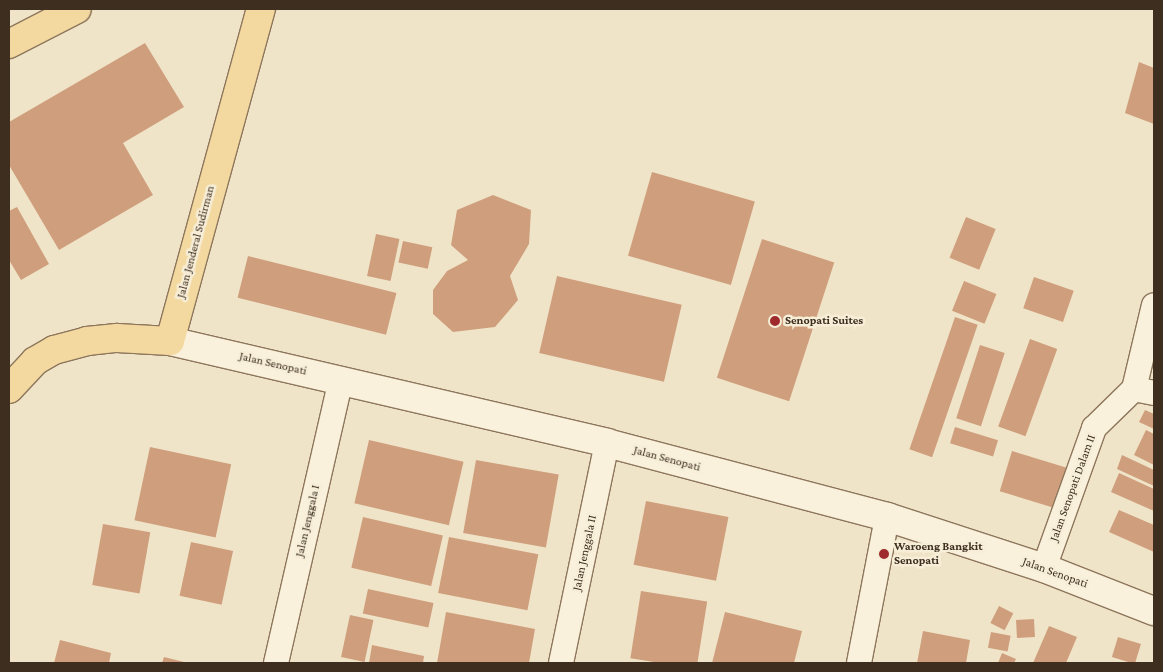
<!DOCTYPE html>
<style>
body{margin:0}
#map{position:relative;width:1163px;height:672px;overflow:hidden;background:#f0e4c8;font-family:"Crimson Pro",serif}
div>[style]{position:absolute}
.building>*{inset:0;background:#cf9f7d;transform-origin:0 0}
.roads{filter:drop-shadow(1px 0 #8d765c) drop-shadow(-1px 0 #8d765c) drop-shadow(0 1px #8d765c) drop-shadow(0 -1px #8d765c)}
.minor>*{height:24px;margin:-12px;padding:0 12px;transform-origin:12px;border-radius:12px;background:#faf1dc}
.secondary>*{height:28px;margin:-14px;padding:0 14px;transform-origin:14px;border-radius:14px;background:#faf1dc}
.primary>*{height:28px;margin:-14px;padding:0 14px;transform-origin:14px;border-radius:14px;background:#f3d9a0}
.dots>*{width:14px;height:14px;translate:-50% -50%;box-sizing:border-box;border:2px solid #f7eed8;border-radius:50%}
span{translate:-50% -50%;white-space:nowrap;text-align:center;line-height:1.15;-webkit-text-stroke:5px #f7eed8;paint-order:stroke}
.street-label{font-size:12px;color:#3d2e20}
.poi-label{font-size:12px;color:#3d2e20;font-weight:700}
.left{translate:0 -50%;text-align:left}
.frame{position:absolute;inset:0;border:10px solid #3d2e20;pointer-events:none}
</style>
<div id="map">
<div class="building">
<i style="clip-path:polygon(145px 43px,184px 107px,123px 143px,153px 195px,59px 250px,9px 165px,9px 122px)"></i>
<i style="clip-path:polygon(1139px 62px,1154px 68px,1154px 124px,1125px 113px)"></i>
<i style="left:652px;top:172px;width:107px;height:87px;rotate:16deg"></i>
<i style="clip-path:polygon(493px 195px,531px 210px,529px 244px,510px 276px,518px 300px,495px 327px,453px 332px,433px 314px,433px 290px,447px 271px,468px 260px,451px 245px,457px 210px)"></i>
<i style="clip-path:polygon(17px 207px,49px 264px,21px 280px,9px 260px,9px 211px)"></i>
<i style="left:966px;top:217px;width:32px;height:44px;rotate:22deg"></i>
<i style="left:376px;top:234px;width:24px;height:43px;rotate:12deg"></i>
<i style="left:762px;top:239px;width:76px;height:146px;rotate:18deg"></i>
<i style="left:403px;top:241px;width:30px;height:22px;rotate:12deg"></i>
<i style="left:248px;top:256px;width:153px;height:43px;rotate:14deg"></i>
<i style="left:557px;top:276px;width:128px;height:79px;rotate:13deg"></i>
<i style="left:1034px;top:277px;width:42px;height:33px;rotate:19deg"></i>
<i style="left:964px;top:281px;width:35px;height:32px;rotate:22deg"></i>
<i style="left:955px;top:317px;width:24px;height:140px;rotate:19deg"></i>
<i style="left:1030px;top:339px;width:29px;height:93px;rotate:20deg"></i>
<i style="left:980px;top:345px;width:26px;height:77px;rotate:18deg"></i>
<i style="clip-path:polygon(1145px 410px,1154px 414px,1154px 429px,1139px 422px)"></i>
<i style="left:955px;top:427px;width:45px;height:17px;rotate:17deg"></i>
<i style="clip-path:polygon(1146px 430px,1154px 434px,1154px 465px,1134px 455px)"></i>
<i style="left:369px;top:440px;width:97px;height:65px;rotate:13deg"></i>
<i style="left:150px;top:447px;width:83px;height:75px;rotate:12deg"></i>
<i style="left:1012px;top:451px;width:59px;height:42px;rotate:17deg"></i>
<i style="clip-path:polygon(1122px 455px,1154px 470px,1154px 486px,1117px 469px)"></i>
<i style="left:476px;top:460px;width:84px;height:74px;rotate:10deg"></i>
<i style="clip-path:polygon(1119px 473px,1154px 489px,1154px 511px,1111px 492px)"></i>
<i style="left:646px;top:501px;width:84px;height:65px;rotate:11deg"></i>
<i style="clip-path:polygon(1119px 510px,1154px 525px,1154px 552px,1109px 532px)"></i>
<i style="left:363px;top:517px;width:82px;height:52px;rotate:13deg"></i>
<i style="left:103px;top:524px;width:48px;height:62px;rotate:10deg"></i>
<i style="left:449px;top:537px;width:91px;height:57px;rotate:11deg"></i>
<i style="left:191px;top:542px;width:43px;height:55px;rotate:12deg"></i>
<i style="left:368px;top:589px;width:67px;height:25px;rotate:12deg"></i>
<i style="left:641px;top:591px;width:67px;height:68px;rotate:9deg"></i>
<i style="left:999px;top:606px;width:16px;height:19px;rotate:27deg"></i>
<i style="clip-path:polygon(446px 612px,535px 629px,529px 663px,437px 663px)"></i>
<i style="clip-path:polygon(725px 612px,802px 631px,794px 663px,712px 663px)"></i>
<i style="left:350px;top:615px;width:24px;height:43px;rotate:12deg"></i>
<i style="left:1034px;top:619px;width:18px;height:18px;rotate:87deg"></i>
<i style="clip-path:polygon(1049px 626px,1077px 637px,1066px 663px,1033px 663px)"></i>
<i style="clip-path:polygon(923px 631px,970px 640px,966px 663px,917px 663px)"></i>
<i style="left:991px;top:632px;width:20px;height:16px;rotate:11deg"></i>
<i style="left:1118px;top:637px;width:24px;height:21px;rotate:17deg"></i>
<i style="clip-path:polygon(60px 640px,111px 653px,109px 663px,54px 663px)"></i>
<i style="clip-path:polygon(372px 645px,424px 656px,423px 663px,369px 663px)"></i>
<i style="clip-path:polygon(1002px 653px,1016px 659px,1014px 663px,998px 663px)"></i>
<i style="clip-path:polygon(164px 657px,188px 663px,162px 663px)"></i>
</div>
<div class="roads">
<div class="minor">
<i style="left:1134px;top:389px;width:20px;rotate:11deg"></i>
<i style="left:1044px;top:568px;width:149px;rotate:-70.3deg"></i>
<i style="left:1094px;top:428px;width:56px;rotate:-44.3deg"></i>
<i style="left:1134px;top:389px;width:86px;rotate:-76.6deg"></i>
<i style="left:276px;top:663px;width:291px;rotate:-77.1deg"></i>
<i style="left:561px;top:663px;width:225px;rotate:-78.2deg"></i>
<i style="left:859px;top:663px;width:149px;rotate:-79.1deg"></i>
</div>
<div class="secondary">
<i style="left:170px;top:341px;width:449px;rotate:13.1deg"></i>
<i style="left:607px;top:443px;width:290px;rotate:14.8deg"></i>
<i style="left:887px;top:517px;width:165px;rotate:18deg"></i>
<i style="left:1044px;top:568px;width:118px;rotate:21.4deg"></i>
</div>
<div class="primary">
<i style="left:9px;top:44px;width:76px;rotate:-27.2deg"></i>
<i style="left:9px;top:389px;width:38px;rotate:-47deg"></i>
<i style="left:35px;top:361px;width:22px;rotate:-30deg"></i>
<i style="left:54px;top:350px;width:34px;rotate:-15deg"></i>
<i style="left:87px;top:341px;width:30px;rotate:-6deg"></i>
<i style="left:117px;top:338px;width:53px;rotate:3.2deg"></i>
<i style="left:170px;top:341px;width:344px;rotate:-74.7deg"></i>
</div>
</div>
<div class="dots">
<i style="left:775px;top:321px;background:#9e2a2b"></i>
<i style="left:884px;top:554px;background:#9e2a2b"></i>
</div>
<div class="street-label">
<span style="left:196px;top:242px;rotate:-75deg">Jalan Jenderal Sudirman</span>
<span style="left:273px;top:364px;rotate:13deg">Jalan Senopati</span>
<span style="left:667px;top:459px;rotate:15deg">Jalan Senopati</span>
<span style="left:1073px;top:488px;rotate:-70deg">Jalan Senopati Dalam II</span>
<span style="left:308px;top:521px;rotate:-77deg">Jalan Jenggala I</span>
<span style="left:585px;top:553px;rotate:-78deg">Jalan Jenggala II</span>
<span style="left:1055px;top:573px;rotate:20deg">Jalan Senopati</span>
</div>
<div class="poi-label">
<span class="left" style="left:785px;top:321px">Senopati Suites</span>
<span class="left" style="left:894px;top:554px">Waroeng Bangkit<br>Senopati</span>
</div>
<div class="frame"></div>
</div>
